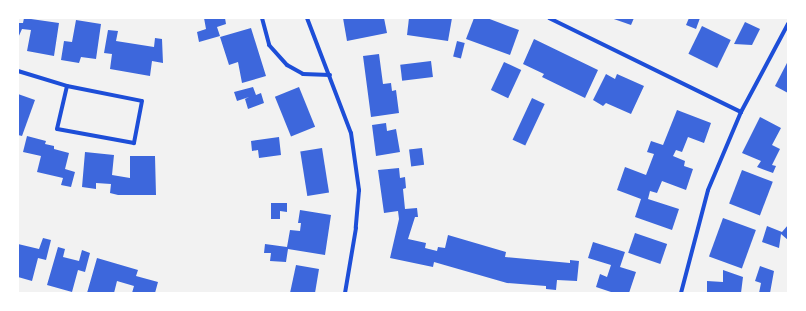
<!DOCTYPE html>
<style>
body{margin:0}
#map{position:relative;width:806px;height:311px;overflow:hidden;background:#f2f2f2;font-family:Inter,sans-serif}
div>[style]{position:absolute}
.building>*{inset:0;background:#3d67dc;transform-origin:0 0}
.minor>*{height:4px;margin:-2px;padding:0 2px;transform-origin:2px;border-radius:2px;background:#1d4ed8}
span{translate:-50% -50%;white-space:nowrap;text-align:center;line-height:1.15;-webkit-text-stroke:3px #fff;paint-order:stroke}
.frame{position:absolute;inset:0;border:19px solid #fff;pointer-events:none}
</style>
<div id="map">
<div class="building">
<i style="clip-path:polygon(24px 18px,59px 23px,54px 56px,27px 51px,31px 30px,22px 29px,18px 38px,18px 23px,23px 23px)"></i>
<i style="clip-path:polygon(204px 18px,225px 18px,226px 24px,217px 27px,220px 36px,199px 42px,197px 32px,206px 29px)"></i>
<i style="clip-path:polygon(343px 18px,384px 18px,387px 33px,347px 41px)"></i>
<i style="clip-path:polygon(409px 18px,452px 18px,448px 41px,407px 35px)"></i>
<i style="clip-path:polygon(474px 18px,487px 18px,519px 30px,510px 55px,466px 39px)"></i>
<i style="clip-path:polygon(611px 18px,634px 18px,631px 25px)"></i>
<i style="clip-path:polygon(689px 18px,700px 18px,696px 29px,686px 25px)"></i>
<i style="clip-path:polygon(76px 20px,101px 24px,96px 59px,81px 57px,79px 63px,61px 60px,64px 41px,72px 42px)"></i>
<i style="clip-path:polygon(745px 22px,760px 29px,752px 45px,734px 44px)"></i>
<i style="left:702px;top:26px;width:32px;height:31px;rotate:26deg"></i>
<i style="clip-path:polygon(251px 28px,266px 76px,242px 83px,238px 62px,229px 65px,220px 37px)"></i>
<i style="clip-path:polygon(108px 30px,118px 31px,116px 41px,154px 47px,155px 38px,162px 39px,163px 63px,152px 61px,150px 76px,110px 69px,112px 54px,104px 53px)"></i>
<i style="clip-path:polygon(534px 39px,598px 70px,585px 98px,542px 77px,544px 74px,523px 64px)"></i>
<i style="left:457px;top:41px;width:8px;height:16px;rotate:14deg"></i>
<i style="clip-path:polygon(379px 54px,383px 84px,391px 83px,392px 91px,396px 90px,399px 113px,371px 117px,363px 56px)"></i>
<i style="left:431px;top:61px;width:16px;height:31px;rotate:83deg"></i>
<i style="clip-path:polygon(788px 61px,788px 93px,775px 86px)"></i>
<i style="left:504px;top:62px;width:19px;height:31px;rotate:25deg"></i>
<i style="clip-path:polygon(606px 74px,615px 79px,617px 74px,644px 86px,631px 114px,606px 103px,603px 106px,593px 100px)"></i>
<i style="clip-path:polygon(253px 87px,256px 95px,261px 93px,264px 103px,248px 109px,245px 99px,249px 97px,237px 101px,234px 92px)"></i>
<i style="left:299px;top:87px;width:43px;height:26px;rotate:68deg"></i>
<i style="clip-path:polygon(18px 94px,35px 100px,22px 136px,18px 135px)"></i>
<i style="left:532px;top:98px;width:14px;height:46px;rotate:25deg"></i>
<i style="clip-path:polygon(677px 110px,711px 123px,704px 143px,688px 137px,682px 152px,676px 150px,673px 156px,685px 161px,684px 166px,693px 169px,686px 190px,662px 181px,657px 193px,650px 191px,648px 199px,679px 209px,672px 230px,635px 217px,641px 199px,617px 190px,625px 167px,646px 175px,654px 154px,647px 152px,651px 141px,663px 145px)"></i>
<i style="clip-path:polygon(760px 117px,781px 128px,772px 145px,780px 149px,772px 165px,776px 166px,773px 173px,757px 167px,761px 161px,742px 153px)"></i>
<i style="clip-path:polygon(386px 123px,387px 131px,396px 129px,400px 152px,376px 156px,372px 125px)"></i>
<i style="clip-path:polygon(27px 136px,46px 141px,45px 144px,54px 146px,54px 149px,69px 153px,65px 169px,75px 172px,71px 187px,61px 185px,63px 178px,37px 172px,41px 156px,23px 152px)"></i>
<i style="clip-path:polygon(279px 137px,281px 155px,259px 158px,258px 150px,252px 151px,251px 141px)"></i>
<i style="left:322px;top:148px;width:45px;height:22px;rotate:81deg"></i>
<i style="left:422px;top:148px;width:17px;height:13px;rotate:83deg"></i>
<i style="clip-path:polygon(85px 152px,114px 155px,112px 175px,130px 178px,130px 156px,155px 156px,156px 195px,118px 195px,110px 193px,111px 184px,96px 183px,96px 189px,82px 187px)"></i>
<i style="clip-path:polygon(399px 168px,400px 178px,405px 177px,406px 188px,403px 189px,405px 209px,417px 208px,418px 217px,415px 217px,408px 239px,426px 243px,425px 248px,437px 251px,438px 247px,445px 248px,448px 235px,506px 252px,505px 257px,570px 263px,570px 260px,579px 261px,577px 281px,557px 280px,556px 290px,546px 289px,546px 286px,507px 283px,434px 262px,433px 267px,390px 258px,399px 219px,398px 211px,384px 213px,378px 170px)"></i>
<i style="left:742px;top:170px;width:33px;height:36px;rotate:21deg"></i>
<i style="clip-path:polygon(271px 203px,287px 203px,287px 212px,280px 211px,280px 219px,271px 219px)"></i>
<i style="clip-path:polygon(300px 210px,331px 215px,325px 255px,288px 249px,286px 262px,270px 261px,271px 253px,264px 253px,265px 244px,287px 247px,290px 230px,300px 231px,301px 223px,298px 223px)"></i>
<i style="left:723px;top:218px;width:35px;height:41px;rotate:20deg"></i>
<i style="clip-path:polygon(788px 225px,788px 240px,781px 234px,779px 248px,762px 242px,767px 226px,782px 232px)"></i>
<i style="left:635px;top:233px;width:34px;height:21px;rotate:19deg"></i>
<i style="clip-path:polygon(43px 238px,51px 240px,46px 260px,38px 258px,32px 281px,18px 277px,18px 244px,39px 249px)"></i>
<i style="clip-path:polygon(593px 242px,625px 252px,620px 267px,636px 272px,629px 293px,614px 293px,596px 287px,600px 274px,607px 277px,611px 265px,588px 258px)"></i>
<i style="clip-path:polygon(58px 247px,65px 249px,63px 257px,79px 261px,82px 250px,90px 253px,85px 272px,78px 270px,72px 292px,47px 285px)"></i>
<i style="clip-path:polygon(97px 258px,138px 270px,136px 276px,158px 282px,155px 293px,132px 293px,134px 286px,117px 281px,114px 293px,87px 293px)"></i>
<i style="clip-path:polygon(296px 265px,319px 269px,315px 293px,290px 293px)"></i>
<i style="clip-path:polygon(760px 266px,774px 271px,770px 293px,759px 293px,761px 283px,755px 281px)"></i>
<i style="clip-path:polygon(723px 270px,743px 277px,741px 293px,707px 293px,707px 281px,723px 282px)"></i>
</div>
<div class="minor">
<i style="left:262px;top:18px;width:28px;rotate:75deg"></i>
<i style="left:269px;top:45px;width:27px;rotate:48deg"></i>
<i style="left:287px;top:65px;width:18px;rotate:29deg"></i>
<i style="left:303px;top:74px;width:27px;rotate:2deg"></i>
<i style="left:307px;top:18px;width:123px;rotate:69.1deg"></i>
<i style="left:351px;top:133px;width:58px;rotate:82deg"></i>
<i style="left:359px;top:190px;width:38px;rotate:95deg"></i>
<i style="left:356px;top:228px;width:66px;rotate:99.6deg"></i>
<i style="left:549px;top:18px;width:214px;rotate:26.1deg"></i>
<i style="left:18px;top:71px;width:51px;rotate:17deg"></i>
<i style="left:67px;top:86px;width:76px;rotate:11.3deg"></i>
<i style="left:142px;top:101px;width:43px;rotate:100.8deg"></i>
<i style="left:134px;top:143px;width:78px;rotate:-169.7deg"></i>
<i style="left:57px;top:129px;width:44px;rotate:-76.9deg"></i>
<i style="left:681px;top:293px;width:106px;rotate:-75.3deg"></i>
<i style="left:708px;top:190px;width:85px;rotate:-67.1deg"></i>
<i style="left:741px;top:112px;width:100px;rotate:-61.9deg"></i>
</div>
<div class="frame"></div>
</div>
